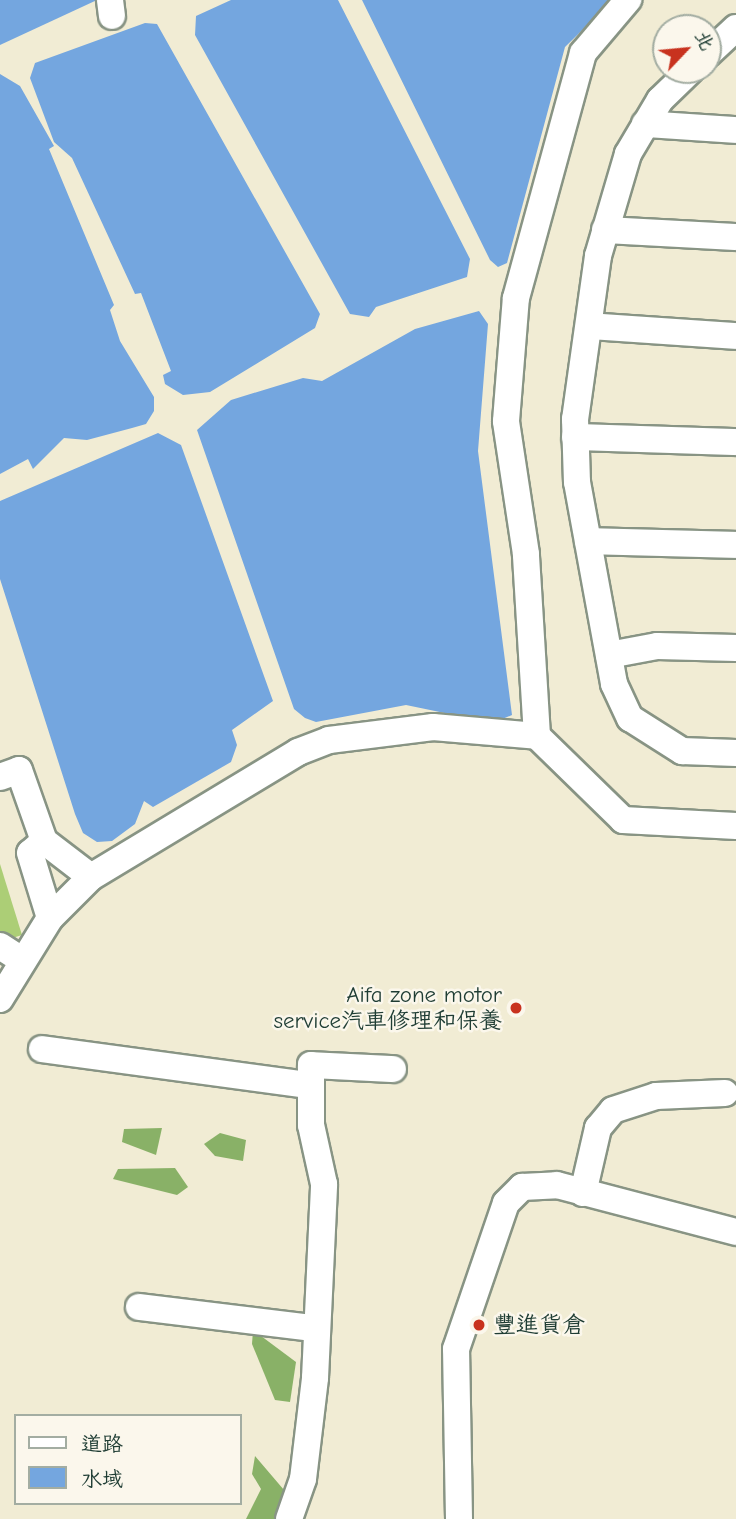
<!DOCTYPE html>
<meta charset="utf-8">
<style>
body{margin:0}
#map{position:relative;width:736px;height:1519px;overflow:hidden;background:#f1ecd4;font-family:"Comic Neue","LXGW WenKai TC",sans-serif}
div>[style]{position:absolute}
.green>*{inset:0;background:#acce76}
.forest>*{inset:0;background:#89b167}
.water>*{inset:0;background:#74a6df}
.roads{filter:drop-shadow(2px 0 #889484) drop-shadow(-2px 0 #889484) drop-shadow(0 2px #889484) drop-shadow(0 -2px #889484)}
.minor>*{height:26px;margin:-13px;padding:0 13px;transform-origin:13px;border-radius:13px;background:#fff}
.dots>*{width:19px;height:19px;translate:-50% -50%;box-sizing:border-box;border:4px solid #fbf7ec;border-radius:50%}
span{translate:-50% -50%;white-space:nowrap;text-align:center;line-height:1.15;-webkit-text-stroke:5px #fbf7ec;paint-order:stroke}
.poi-label{font-size:23px;color:#1f3d34}
.right{translate:-100% -50%;text-align:right}
.left{translate:0 -50%;text-align:left}
.legend{position:absolute;left:14px;top:1414px;width:228px;height:91px;box-sizing:border-box;background:#fbf7ec;border:2px solid #a3ada2;margin:0;padding:9px 12px;list-style:none;font-size:21px;color:#1f3d34}
.legend li{display:flex;align-items:center;gap:14px;height:35px}
.legend b{width:35px;border:2px solid #a3ada2}
.north{position:absolute;left:652px;top:14px;width:70px;height:70px;box-sizing:border-box;background:#fbf7ec;border:2px solid #a3ada2;border-radius:50%;rotate:64deg;font-size:19px;font-weight:700;line-height:28px;text-align:center;color:#1f3d34}
.north::after{content:'';display:block;margin:auto;width:24px;height:32px;background:#c8321e;clip-path:polygon(50% 0,100% 100%,50% 72%,0 100%)}
</style>
<div id="map">
<div class="green">
<i style="clip-path:polygon(0 864px,22px 935px,6px 940px,0 936px)"></i>
</div>
<div class="forest">
<i style="clip-path:polygon(162px 1128px,156px 1155px,122px 1142px,124px 1129px)"></i>
<i style="clip-path:polygon(220px 1133px,246px 1140px,243px 1161px,215px 1156px,204px 1144px)"></i>
<i style="clip-path:polygon(175px 1168px,188px 1187px,177px 1195px,113px 1179px,118px 1169px)"></i>
<i style="clip-path:polygon(253px 1330px,296px 1362px,290px 1402px,275px 1400px,252px 1344px)"></i>
<i style="clip-path:polygon(255px 1456px,284px 1490px,279px 1519px,246px 1519px,261px 1489px,252px 1474px)"></i>
</div>
<div class="water">
<i style="clip-path:polygon(0 0,97px 0,0 45px)"></i>
<i style="clip-path:polygon(231px 0,338px 0,470px 259px,467px 277px,376px 307px,369px 317px,350px 314px,195px 35px,196px 16px)"></i>
<i style="clip-path:polygon(362px 0,613px 0,565px 47px,507px 263px,498px 267px,490px 260px)"></i>
<i style="clip-path:polygon(145px 23px,157px 24px,320px 314px,315px 328px,210px 392px,183px 395px,165px 384px,163px 375px,171px 371px,141px 293px,135px 294px,72px 158px,54px 142px,30px 78px,35px 63px)"></i>
<i style="clip-path:polygon(0 74px,20px 86px,54px 146px,49px 149px,114px 305px,110px 310px,120px 341px,154px 397px,154px 411px,146px 424px,132px 428px,87px 440px,64px 438px,33px 469px,28px 459px,0 474px)"></i>
<i style="clip-path:polygon(479px 311px,488px 324px,478px 451px,512px 715px,493px 723px,406px 705px,316px 722px,305px 718px,294px 709px,197px 430px,231px 400px,303px 378px,322px 381px,415px 329px)"></i>
<i style="clip-path:polygon(158px 433px,181px 445px,273px 701px,232px 730px,237px 745px,231px 762px,153px 807px,144px 801px,135px 824px,112px 841px,97px 842px,83px 833px,75px 814px,0 579px,0 501px)"></i>
</div>
<div class="roads">
<div class="minor">
<i style="left:110px;top:0;width:16px;rotate:83deg"></i>
<i style="left:708px;top:54px;width:38px;rotate:-43deg"></i>
<i style="left:691px;top:70px;width:43px;rotate:135.9deg"></i>
<i style="left:660px;top:100px;width:63px;rotate:120.7deg"></i>
<i style="left:628px;top:154px;width:106px;rotate:106.4deg"></i>
<i style="left:598px;top:256px;width:165px;rotate:98deg"></i>
<i style="left:575px;top:419px;width:63px;rotate:88.2deg"></i>
<i style="left:577px;top:482px;width:205px;rotate:79.6deg"></i>
<i style="left:614px;top:684px;width:38px;rotate:65deg"></i>
<i style="left:630px;top:718px;width:62px;rotate:32.4deg"></i>
<i style="left:682px;top:751px;width:54px;rotate:2.1deg"></i>
<i style="left:645px;top:124px;width:91px;rotate:3.8deg"></i>
<i style="left:605px;top:230px;width:131px;rotate:3.1deg"></i>
<i style="left:589px;top:326px;width:147px;rotate:3.9deg"></i>
<i style="left:575px;top:437px;width:161px;rotate:1.8deg"></i>
<i style="left:588px;top:541px;width:148px;rotate:1.5deg"></i>
<i style="left:609px;top:655px;width:49px;rotate:-10.6deg"></i>
<i style="left:657px;top:646px;width:79px;rotate:1.5deg"></i>
<i style="left:537px;top:736px;width:182px;rotate:-93.5deg"></i>
<i style="left:526px;top:554px;width:134px;rotate:-98.6deg"></i>
<i style="left:506px;top:421px;width:123px;rotate:-85.4deg"></i>
<i style="left:516px;top:298px;width:254px;rotate:-74.7deg"></i>
<i style="left:583px;top:53px;width:70px;rotate:-49.7deg"></i>
<i style="left:0;top:777px;width:20px;rotate:-20deg"></i>
<i style="left:19px;top:770px;width:75px;rotate:70.6deg"></i>
<i style="left:44px;top:841px;width:59px;rotate:37.5deg"></i>
<i style="left:44px;top:841px;width:18px;rotate:139deg"></i>
<i style="left:30px;top:853px;width:68px;rotate:72.9deg"></i>
<i style="left:0;top:946px;width:27px;rotate:33deg"></i>
<i style="left:0;top:999px;width:95px;rotate:-58.3deg"></i>
<i style="left:50px;top:918px;width:58px;rotate:-45deg"></i>
<i style="left:91px;top:877px;width:242px;rotate:-31.1deg"></i>
<i style="left:298px;top:752px;width:33px;rotate:-21deg"></i>
<i style="left:329px;top:740px;width:105px;rotate:-7.1deg"></i>
<i style="left:433px;top:727px;width:104px;rotate:4.9deg"></i>
<i style="left:537px;top:736px;width:120px;rotate:44.3deg"></i>
<i style="left:623px;top:820px;width:113px;rotate:3deg"></i>
<i style="left:42px;top:1049px;width:269px;rotate:7.7deg"></i>
<i style="left:583px;top:1193px;width:67px;rotate:-77deg"></i>
<i style="left:598px;top:1128px;width:23px;rotate:-50deg"></i>
<i style="left:613px;top:1110px;width:45px;rotate:-18deg"></i>
<i style="left:656px;top:1096px;width:69px;rotate:-2.5deg"></i>
<i style="left:139px;top:1307px;width:175px;rotate:6.9deg"></i>
<i style="left:289px;top:1519px;width:42px;rotate:-70.7deg"></i>
<i style="left:303px;top:1479px;width:102px;rotate:-83.2deg"></i>
<i style="left:315px;top:1378px;width:194px;rotate:-87.3deg"></i>
<i style="left:324px;top:1184px;width:60px;rotate:-102.4deg"></i>
<i style="left:311px;top:1125px;width:60px;rotate:-90deg"></i>
<i style="left:311px;top:1065px;width:82px;rotate:2.8deg"></i>
<i style="left:459px;top:1519px;width:170px;rotate:-91deg"></i>
<i style="left:456px;top:1349px;width:154px;rotate:-71.1deg"></i>
<i style="left:506px;top:1203px;width:23px;rotate:-45deg"></i>
<i style="left:522px;top:1187px;width:35px;rotate:-3deg"></i>
<i style="left:557px;top:1185px;width:185px;rotate:14.7deg"></i>
</div>
</div>
<div class="dots">
<i style="left:516px;top:1008px;background:#c8321e"></i>
<i style="left:479px;top:1325px;background:#c8321e"></i>
</div>
<div class="poi-label">
<span class="right" style="left:502px;top:1008px">Aifa zone motor<br>service汽車修理和保養</span>
<span class="left" style="left:493px;top:1325px">豐進貨倉</span>
</div>
<ul class="legend">
<li><b style="height:9px;background:#fff"></b>道路</li>
<li><b style="height:19px;background:#74a6df"></b>水域</li>
</ul>
<div class="north">北</div>
</div>
